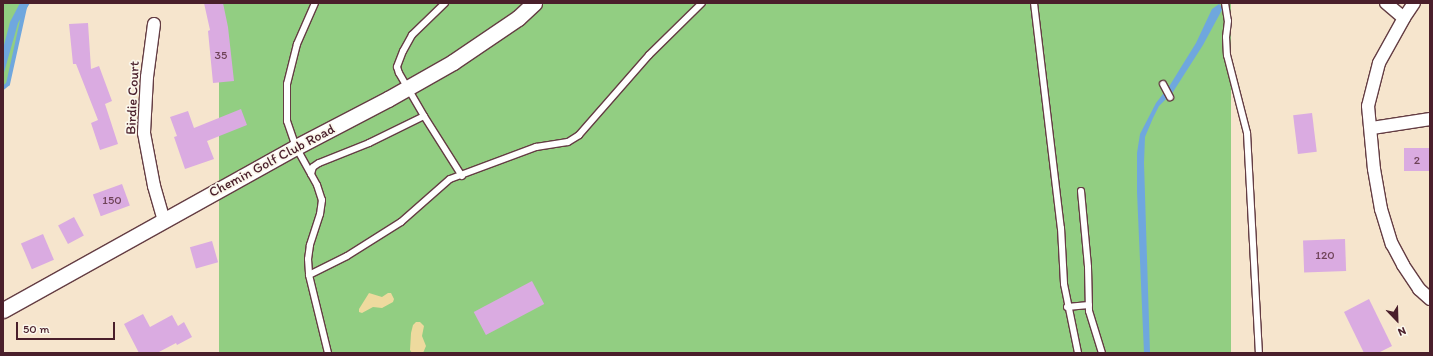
<!DOCTYPE html>
<style>
body{margin:0}
#map{position:relative;width:1433px;height:356px;overflow:hidden;background:#f6e5cd;font-family:Itim,sans-serif}
div>[style]{position:absolute}
.green>*{inset:0;background:#92ce82;transform-origin:0 0}
.sand>*{inset:0;background:#eeda9e}
.water>*{inset:0;background:#6fa7de}
.stream>*{height:4px;margin:-2px;padding:0 2px;transform-origin:2px;border-radius:2px;background:#6fa7de}
.building>*{inset:0;background:#daabe1;transform-origin:0 0}
.roads{filter:drop-shadow(1px 0 #643d43) drop-shadow(-1px 0 #643d43) drop-shadow(0 1px #643d43) drop-shadow(0 -1px #643d43)}
.service>*{height:6px;margin:-3px;padding:0 3px;transform-origin:3px;border-radius:3px;background:#fff}
.minor>*{height:12px;margin:-6px;padding:0 6px;transform-origin:6px;border-radius:6px;background:#fff}
.tertiary>*{height:15px;margin:-7.5px;padding:0 7.5px;transform-origin:7.5px;border-radius:7.5px;background:#fff}
span{translate:-50% -50%;white-space:nowrap;text-align:center;line-height:1.15;-webkit-text-stroke:3.5px #fbf7ec;paint-order:stroke}
.number-label{font-size:12px;color:#6e4258}
.number-label span{-webkit-text-stroke-width:0}
.street-label{font-size:14px;color:#4a1f2b}
.frame{position:absolute;inset:0;border:4px solid #4a1f2b;pointer-events:none}
.north{position:absolute;left:1377px;top:300px;width:40px;height:40px;-webkit-text-stroke:3px #fbf7ec;paint-order:stroke;rotate:157deg;font-size:11px;font-weight:700;line-height:16px;text-align:center;color:#4a1f2b}
.north::after{content:'';display:block;margin:auto;width:14px;height:18px;background:#4a1f2b;clip-path:polygon(50% 0,100% 100%,50% 72%,0 100%)}
.scale{position:absolute;left:16px;top:322px;width:99px;height:18px;box-sizing:border-box;border:2px solid #4a1f2b;border-top:0;padding-left:5px;font-size:12px;line-height:14px;white-space:nowrap;color:#4a1f2b;-webkit-text-stroke:3px #fbf7ec;paint-order:stroke}
</style>
<div id="map">
<div class="green">
<i style="clip-path:polygon(3px 3px,26px 3px,8px 84px,3px 88px)"></i>
<i style="left:219px;top:3px;width:1012px;height:351px"></i>
</div>
<div class="sand">
<i style="clip-path:polygon(369px 293px,382px 297px,388px 293px,391px 293px,394px 299px,393px 302px,382px 308px,373px 307px,362px 313px,359px 312px,359px 309px)"></i>
<i style="clip-path:polygon(416px 322px,420px 322px,424px 326px,422px 336px,426px 346px,423px 353px,412px 353px,410px 350px,411px 333px,413px 325px)"></i>
</div>
<div class="water">
<i style="clip-path:polygon(20px 3px,30px 3px,18px 23px,3px 76px,3px 49px,10px 22px)"></i>
<i style="clip-path:polygon(1219px 4px,1223px 8px,1203px 45px,1173px 92px,1159px 106px,1153px 118px,1145px 137px,1144px 163px,1150px 353px,1144px 353px,1137px 192px,1137px 153px,1140px 134px,1156px 103px,1170px 85px,1196px 43px,1212px 9px)"></i>
</div>
<div class="stream">
<i style="left:3px;top:88px;width:6px;rotate:-39deg"></i>
<i style="left:8px;top:84px;width:83px;rotate:-77.5deg"></i>
</div>
<div class="building">
<i style="clip-path:polygon(204px 3px,223px 3px,228px 27px,234px 81px,213px 83px,208px 31px,210px 30px)"></i>
<i style="clip-path:polygon(88px 23px,91px 69px,99px 66px,112px 101px,105px 104px,118px 144px,100px 150px,91px 123px,98px 120px,76px 64px,73px 64px,69px 24px)"></i>
<i style="clip-path:polygon(241px 109px,247px 125px,207px 141px,214px 159px,185px 169px,174px 137px,177px 136px,170px 117px,188px 111px,194px 128px)"></i>
<i style="left:1312px;top:113px;width:39px;height:19px;rotate:83deg"></i>
<i style="left:1430px;top:148px;width:23px;height:26px;rotate:90deg"></i>
<i style="left:122px;top:184px;width:23px;height:31px;rotate:70deg"></i>
<i style="left:74px;top:217px;width:21px;height:18px;rotate:62deg"></i>
<i style="left:43px;top:234px;width:28px;height:24px;rotate:67deg"></i>
<i style="left:1345px;top:239px;width:32px;height:42px;rotate:88deg"></i>
<i style="left:212px;top:241px;width:22px;height:23px;rotate:74deg"></i>
<i style="left:532px;top:281px;width:26px;height:66px;rotate:62deg"></i>
<i style="clip-path:polygon(1369px 299px,1392px 346px,1378px 353px,1364px 353px,1344px 312px)"></i>
<i style="clip-path:polygon(143px 314px,150px 327px,172px 315px,178px 326px,184px 322px,192px 337px,177px 345px,176px 343px,157px 353px,139px 353px,124px 324px)"></i>
</div>
<div class="roads">
<div class="service">
<i style="left:315px;top:3px;width:45px;rotate:113.7deg"></i>
<i style="left:297px;top:44px;width:41px;rotate:104deg"></i>
<i style="left:287px;top:84px;width:37px;rotate:90deg"></i>
<i style="left:287px;top:121px;width:28px;rotate:71deg"></i>
<i style="left:296px;top:147px;width:43px;rotate:61.1deg"></i>
<i style="left:317px;top:185px;width:16px;rotate:72deg"></i>
<i style="left:322px;top:200px;width:14px;rotate:98deg"></i>
<i style="left:320px;top:214px;width:33px;rotate:108deg"></i>
<i style="left:310px;top:245px;width:14px;rotate:98deg"></i>
<i style="left:308px;top:259px;width:16px;rotate:86deg"></i>
<i style="left:309px;top:275px;width:80px;rotate:76.3deg"></i>
<i style="left:445px;top:3px;width:46px;rotate:135.9deg"></i>
<i style="left:412px;top:35px;width:18px;rotate:119deg"></i>
<i style="left:403px;top:51px;width:17px;rotate:111deg"></i>
<i style="left:397px;top:67px;width:6px;rotate:72deg"></i>
<i style="left:399px;top:73px;width:50px;rotate:59.8deg"></i>
<i style="left:424px;top:116px;width:71px;rotate:57.7deg"></i>
<i style="left:1034px;top:3px;width:227px;rotate:83.2deg"></i>
<i style="left:1061px;top:228px;width:56px;rotate:86.9deg"></i>
<i style="left:1064px;top:284px;width:70px;rotate:78.5deg"></i>
<i style="left:1225px;top:3px;width:18px;rotate:81deg"></i>
<i style="left:1228px;top:21px;width:16px;rotate:97deg"></i>
<i style="left:1226px;top:37px;width:18px;rotate:87deg"></i>
<i style="left:1227px;top:55px;width:81px;rotate:75.6deg"></i>
<i style="left:1247px;top:133px;width:220px;rotate:86.9deg"></i>
<i style="left:1163px;top:84px;width:15px;rotate:62deg"></i>
<i style="left:311px;top:174px;width:7px;rotate:-74deg"></i>
<i style="left:313px;top:167px;width:7px;rotate:-34deg"></i>
<i style="left:319px;top:163px;width:54px;rotate:-21.8deg"></i>
<i style="left:369px;top:143px;width:61px;rotate:-26.1deg"></i>
<i style="left:1081px;top:191px;width:76px;rotate:84.7deg"></i>
<i style="left:1088px;top:267px;width:44px;rotate:88.7deg"></i>
<i style="left:1089px;top:311px;width:44px;rotate:72.8deg"></i>
<i style="left:309px;top:275px;width:42px;rotate:-26.6deg"></i>
<i style="left:347px;top:256px;width:64px;rotate:-32.2deg"></i>
<i style="left:401px;top:222px;width:65px;rotate:-41.3deg"></i>
<i style="left:450px;top:179px;width:92px;rotate:-20.4deg"></i>
<i style="left:536px;top:147px;width:32px;rotate:-9deg"></i>
<i style="left:568px;top:142px;width:13px;rotate:-32deg"></i>
<i style="left:579px;top:135px;width:106px;rotate:-48.8deg"></i>
<i style="left:649px;top:55px;width:74px;rotate:-44.5deg"></i>
<i style="left:1067px;top:307px;width:22px;rotate:-5deg"></i>
</div>
<div class="minor">
<i style="left:1386px;top:3px;width:23px;rotate:40deg"></i>
<i style="left:1414px;top:3px;width:18px;rotate:124deg"></i>
<i style="left:1404px;top:18px;width:51px;rotate:119.1deg"></i>
<i style="left:1379px;top:63px;width:44px;rotate:104.3deg"></i>
<i style="left:1368px;top:106px;width:63px;rotate:84.6deg"></i>
<i style="left:1374px;top:169px;width:41px;rotate:80.1deg"></i>
<i style="left:1381px;top:209px;width:37px;rotate:73deg"></i>
<i style="left:1392px;top:244px;width:24px;rotate:62deg"></i>
<i style="left:1403px;top:265px;width:29px;rotate:56deg"></i>
<i style="left:1419px;top:289px;width:15px;rotate:42deg"></i>
<i style="left:154px;top:24px;width:53px;rotate:97.5deg"></i>
<i style="left:147px;top:77px;width:56px;rotate:93.1deg"></i>
<i style="left:144px;top:133px;width:54px;rotate:79.3deg"></i>
<i style="left:154px;top:186px;width:35px;rotate:74deg"></i>
<i style="left:1372px;top:128px;width:59px;rotate:-8.8deg"></i>
</div>
<div class="tertiary">
<i style="left:3px;top:310px;width:335px;rotate:-29.1deg"></i>
<i style="left:296px;top:147px;width:104px;rotate:-27.6deg"></i>
<i style="left:388px;top:99px;width:75px;rotate:-29.6deg"></i>
<i style="left:453px;top:62px;width:78px;rotate:-34.1deg"></i>
<i style="left:518px;top:18px;width:22px;rotate:-43deg"></i>
</div>
</div>
<div class="number-label">
<span style="left:221px;top:56px">35</span>
<span style="left:1417px;top:161px">2</span>
<span style="left:112px;top:201px">150</span>
<span style="left:1325px;top:256px">120</span>
</div>
<div class="street-label">
<span style="left:133px;top:98px;rotate:-87deg">Birdie Court</span>
<span style="left:272px;top:161px;rotate:-28deg">Chemin Golf Club Road</span>
</div>
<div class="frame"></div>
<div class="north">N</div>
<div class="scale">50 m</div>
</div>
